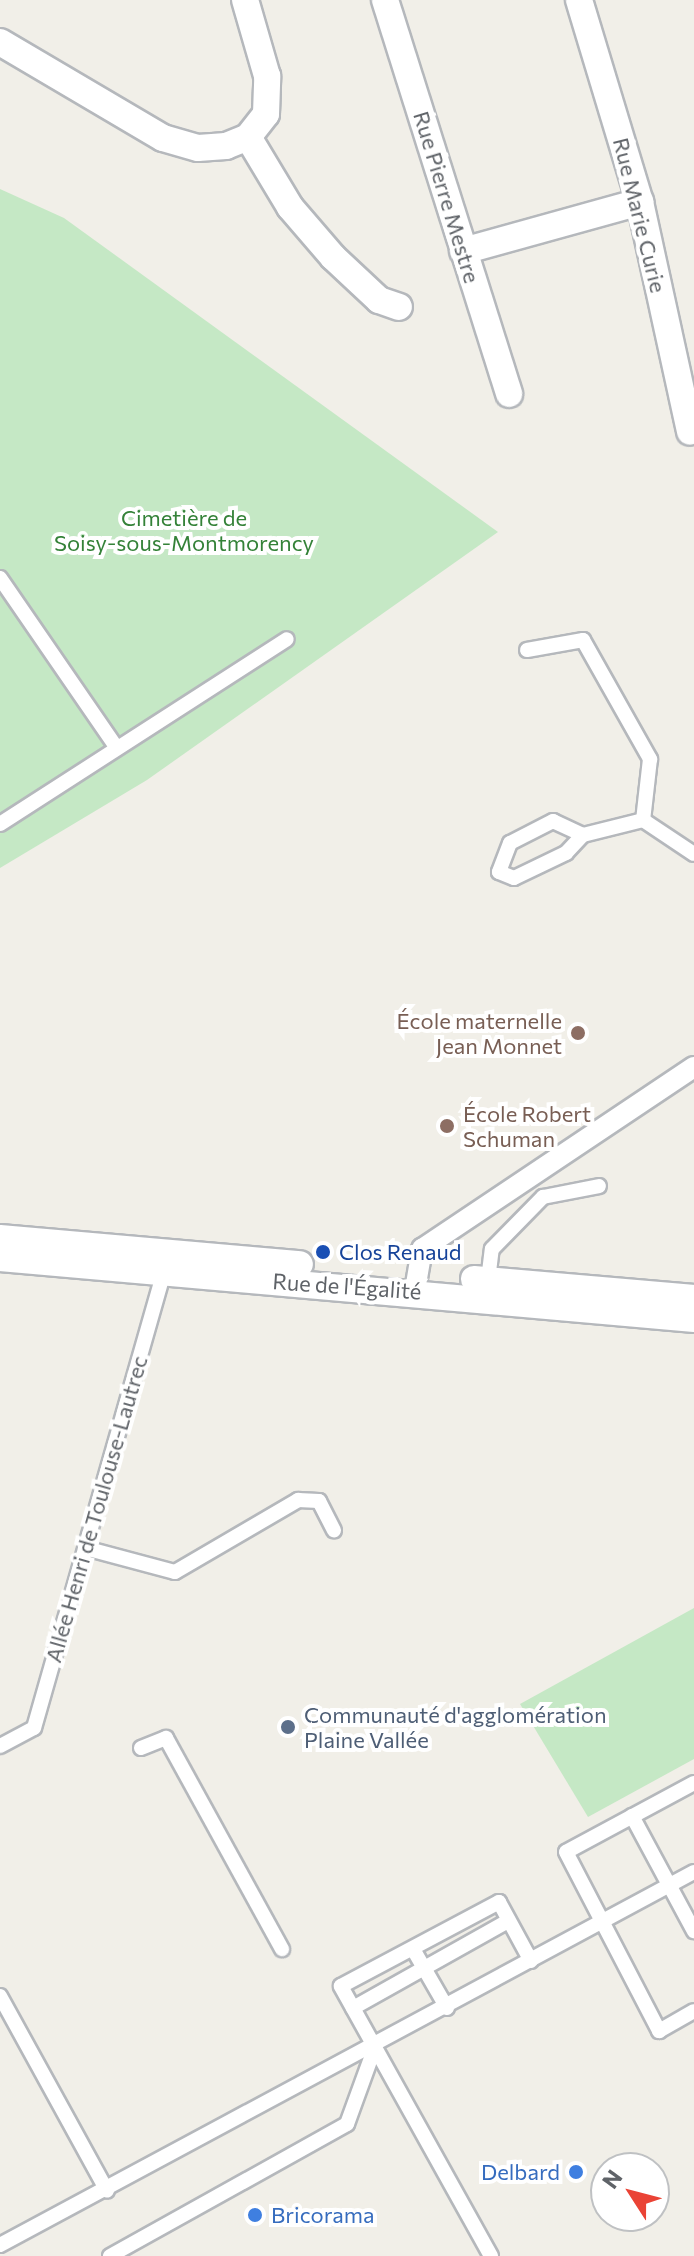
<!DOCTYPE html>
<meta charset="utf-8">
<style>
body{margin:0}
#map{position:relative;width:694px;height:2256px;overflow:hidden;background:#f1efe8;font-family:Commissioner,sans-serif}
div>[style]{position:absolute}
.green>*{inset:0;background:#c5e8c5}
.roads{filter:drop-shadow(2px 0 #b5b8bc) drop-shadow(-2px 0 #b5b8bc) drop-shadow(0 2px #b5b8bc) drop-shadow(0 -2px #b5b8bc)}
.service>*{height:14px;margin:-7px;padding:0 7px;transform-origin:7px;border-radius:7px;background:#fff}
.pedestrian>*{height:20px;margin:-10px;padding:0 10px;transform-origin:10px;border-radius:10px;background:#fff}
.minor>*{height:26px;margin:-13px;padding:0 13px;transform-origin:13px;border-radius:13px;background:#fff}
.dots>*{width:22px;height:22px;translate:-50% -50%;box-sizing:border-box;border:4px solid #fff;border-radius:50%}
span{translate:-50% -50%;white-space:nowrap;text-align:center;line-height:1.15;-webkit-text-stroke:8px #fff;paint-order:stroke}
.street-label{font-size:22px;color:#5f6368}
.park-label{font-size:22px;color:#348238}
.education-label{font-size:22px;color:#785e54}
.right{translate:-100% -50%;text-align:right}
.left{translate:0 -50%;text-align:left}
.transit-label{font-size:22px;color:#164399}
.service-label{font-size:22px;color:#4e5e75}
.shop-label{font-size:22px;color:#366cbe}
.north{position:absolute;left:590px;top:2152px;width:80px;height:80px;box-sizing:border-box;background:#fff;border:2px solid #bfc1c3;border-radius:50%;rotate:306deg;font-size:22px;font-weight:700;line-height:32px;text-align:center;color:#5f6368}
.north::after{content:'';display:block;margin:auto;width:28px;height:36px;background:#ea4335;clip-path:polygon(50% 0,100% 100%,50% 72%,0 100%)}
</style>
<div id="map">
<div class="green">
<i style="clip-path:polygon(0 189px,64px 218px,498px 532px,147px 780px,0 868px)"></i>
<i style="clip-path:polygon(694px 1608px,694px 1759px,588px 1817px,520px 1704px)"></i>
</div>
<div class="roads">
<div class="service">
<i style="left:0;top:578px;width:206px;rotate:55.5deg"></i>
<i style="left:527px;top:650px;width:57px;rotate:-10.1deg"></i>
<i style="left:583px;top:640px;width:137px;rotate:60.6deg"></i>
<i style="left:650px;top:759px;width:61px;rotate:96.5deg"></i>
<i style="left:0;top:824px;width:341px;rotate:-32.8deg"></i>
<i style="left:583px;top:835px;width:33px;rotate:-155deg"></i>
<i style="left:553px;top:821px;width:48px;rotate:152.9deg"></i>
<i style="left:510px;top:843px;width:31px;rotate:111deg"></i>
<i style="left:499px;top:872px;width:16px;rotate:22deg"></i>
<i style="left:514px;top:878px;width:58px;rotate:-25.7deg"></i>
<i style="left:566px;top:853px;width:25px;rotate:-47deg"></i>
<i style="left:583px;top:835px;width:62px;rotate:-14deg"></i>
<i style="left:643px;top:820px;width:61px;rotate:33.7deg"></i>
<i style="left:488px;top:1280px;width:31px;rotate:-83deg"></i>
<i style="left:492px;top:1249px;width:73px;rotate:-45.6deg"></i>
<i style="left:543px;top:1197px;width:57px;rotate:-11.1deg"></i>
<i style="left:85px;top:1548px;width:93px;rotate:14.9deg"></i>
<i style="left:175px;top:1572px;width:143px;rotate:-30.3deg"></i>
<i style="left:298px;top:1500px;width:21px;rotate:3deg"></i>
<i style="left:319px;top:1501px;width:33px;rotate:63deg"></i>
<i style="left:0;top:1746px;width:38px;rotate:-28deg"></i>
<i style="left:34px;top:1728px;width:477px;rotate:-74.1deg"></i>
<i style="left:141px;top:1748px;width:27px;rotate:-22deg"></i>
<i style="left:166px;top:1738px;width:241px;rotate:61.2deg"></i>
<i style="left:694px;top:1783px;width:145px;rotate:151.7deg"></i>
<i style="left:566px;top:1852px;width:202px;rotate:62.5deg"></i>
<i style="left:659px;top:2031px;width:40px;rotate:-29.7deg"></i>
<i style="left:632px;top:1816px;width:131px;rotate:61.7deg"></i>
<i style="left:413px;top:1949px;width:68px;rotate:60deg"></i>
<i style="left:0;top:1996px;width:222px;rotate:61.2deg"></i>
<i style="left:353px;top:2008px;width:178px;rotate:-29.3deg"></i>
<i style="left:0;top:2245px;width:788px;rotate:-28.26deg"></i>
<i style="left:110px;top:2256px;width:271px;rotate:-29.1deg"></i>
<i style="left:347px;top:2124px;width:82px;rotate:-70deg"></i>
<i style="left:491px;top:2256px;width:309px;rotate:-119.1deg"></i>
<i style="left:341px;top:1986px;width:179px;rotate:-28deg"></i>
<i style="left:499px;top:1902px;width:67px;rotate:61.5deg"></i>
</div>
<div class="pedestrian">
<i style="left:415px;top:1290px;width:42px;rotate:-80.3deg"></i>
<i style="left:422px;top:1249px;width:327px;rotate:-33.8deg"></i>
</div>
<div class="minor">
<i style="left:385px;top:0;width:413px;rotate:72.5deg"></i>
<i style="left:579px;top:0;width:211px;rotate:73.2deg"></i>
<i style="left:640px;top:202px;width:235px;rotate:77.7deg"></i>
<i style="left:0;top:42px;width:189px;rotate:30.5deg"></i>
<i style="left:163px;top:138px;width:36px;rotate:16deg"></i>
<i style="left:198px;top:148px;width:28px;rotate:-4deg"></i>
<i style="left:226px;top:146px;width:24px;rotate:-22deg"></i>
<i style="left:248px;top:137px;width:29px;rotate:-52deg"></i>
<i style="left:266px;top:114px;width:38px;rotate:-88deg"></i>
<i style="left:267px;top:76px;width:79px;rotate:-106.1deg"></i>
<i style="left:248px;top:137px;width:82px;rotate:59deg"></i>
<i style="left:290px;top:207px;width:66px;rotate:49.3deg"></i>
<i style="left:333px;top:257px;width:63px;rotate:43.1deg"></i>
<i style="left:379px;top:300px;width:21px;rotate:19deg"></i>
<i style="left:463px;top:251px;width:184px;rotate:-15.5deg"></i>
<i style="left:0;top:1238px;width:301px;rotate:5deg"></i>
<i style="left:0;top:1258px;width:697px;rotate:5.02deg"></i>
<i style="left:474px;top:1279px;width:221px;rotate:4.9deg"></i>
</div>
</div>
<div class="dots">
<i style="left:578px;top:1033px;background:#8d6e63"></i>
<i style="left:447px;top:1126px;background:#8d6e63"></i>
<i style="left:323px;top:1252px;background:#1a4fb4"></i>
<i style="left:288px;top:1727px;background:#5c6f8a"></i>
<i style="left:576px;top:2172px;background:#3f7fe0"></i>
<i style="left:255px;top:2215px;background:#3f7fe0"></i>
</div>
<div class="street-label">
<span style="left:447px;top:197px;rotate:73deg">Rue Pierre Mestre</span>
<span style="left:640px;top:215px;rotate:76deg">Rue Marie Curie</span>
<span style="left:347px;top:1286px;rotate:4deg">Rue de l'Égalité</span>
<span style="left:96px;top:1509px;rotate:-74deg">Allée Henri de Toulouse-Lautrec</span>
</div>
<div class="park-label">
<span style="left:184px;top:530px">Cimetière de<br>Soisy-sous-Montmorency</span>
</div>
<div class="education-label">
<span class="right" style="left:562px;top:1033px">École maternelle<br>Jean Monnet</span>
<span class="left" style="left:463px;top:1126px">École Robert<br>Schuman</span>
</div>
<div class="transit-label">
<span class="left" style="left:339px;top:1252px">Clos Renaud</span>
</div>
<div class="service-label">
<span class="left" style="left:304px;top:1727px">Communauté d'agglomération<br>Plaine Vallée</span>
</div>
<div class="shop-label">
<span class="right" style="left:560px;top:2172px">Delbard</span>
<span class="left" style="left:271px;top:2215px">Bricorama</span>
</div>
<div class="north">N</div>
</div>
